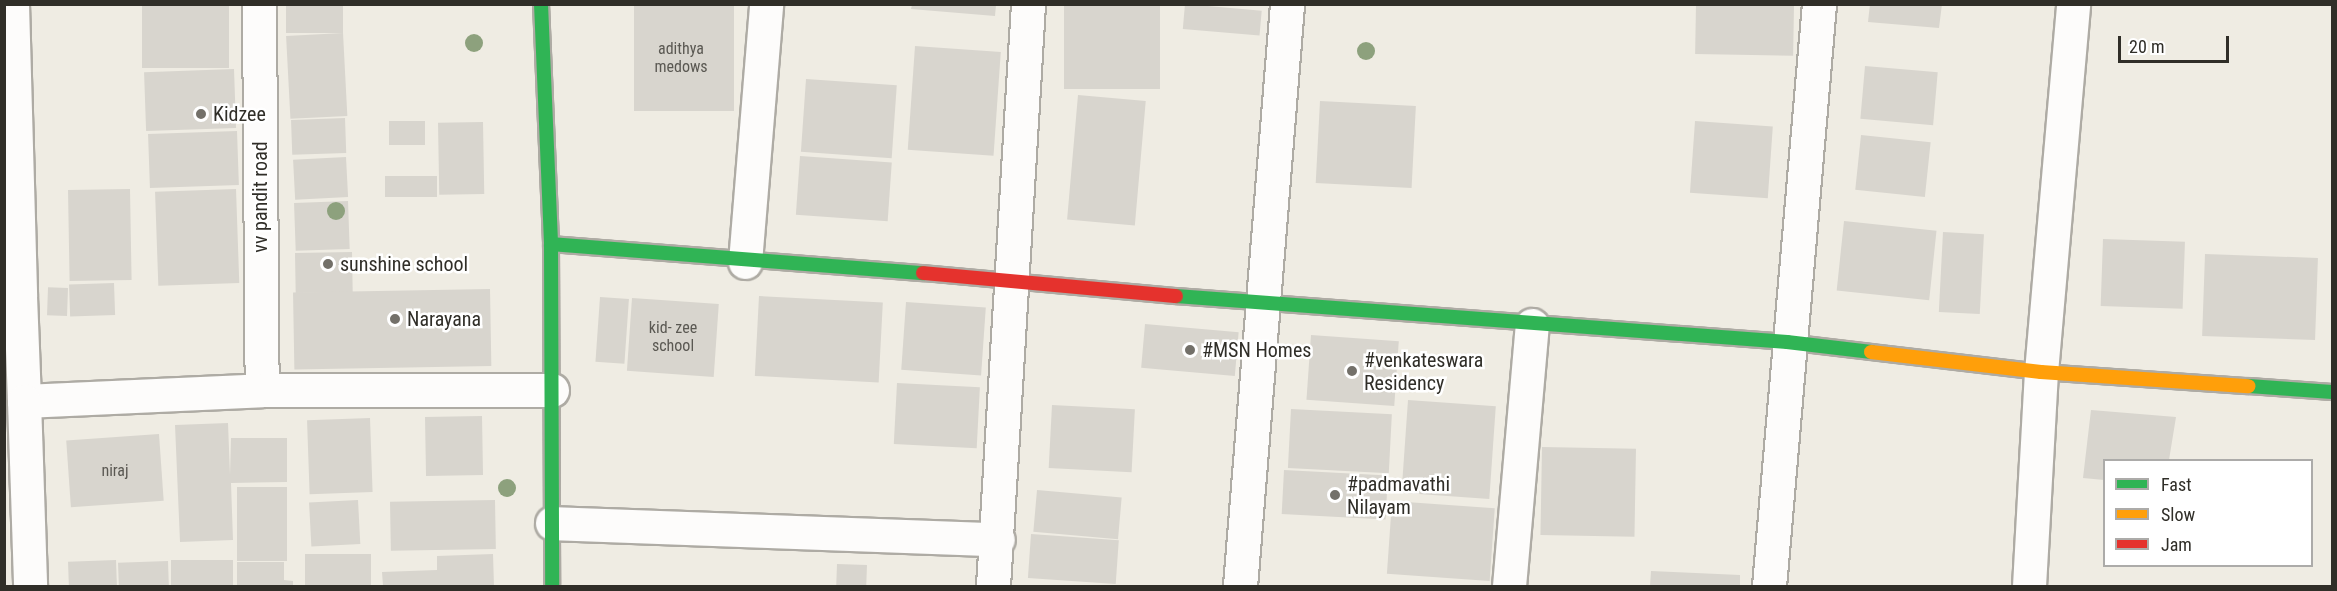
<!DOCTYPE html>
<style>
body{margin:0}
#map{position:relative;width:2337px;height:591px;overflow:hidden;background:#efece3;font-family:"Roboto Condensed",sans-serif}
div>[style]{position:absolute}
.building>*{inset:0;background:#d8d5ce;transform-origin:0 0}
.roads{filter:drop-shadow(2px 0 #aeaba4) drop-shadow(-2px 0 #aeaba4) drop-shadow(0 2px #aeaba4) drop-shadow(0 -2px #aeaba4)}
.street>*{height:33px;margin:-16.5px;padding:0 16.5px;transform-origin:16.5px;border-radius:16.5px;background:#fdfcfb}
.fast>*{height:14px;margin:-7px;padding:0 7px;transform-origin:7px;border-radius:7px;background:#30b455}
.slow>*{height:14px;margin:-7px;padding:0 7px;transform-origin:7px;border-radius:7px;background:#ff9f0a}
.jam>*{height:14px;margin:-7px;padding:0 7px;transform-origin:7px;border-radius:7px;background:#e5322d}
.trees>*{width:18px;height:18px;margin:-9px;border-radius:50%;background:#8da17d}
.dots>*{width:16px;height:16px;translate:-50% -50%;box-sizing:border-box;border:3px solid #fff;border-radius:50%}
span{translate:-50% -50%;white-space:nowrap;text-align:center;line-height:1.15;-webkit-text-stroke:5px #fff;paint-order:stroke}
.number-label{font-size:16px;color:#5a5852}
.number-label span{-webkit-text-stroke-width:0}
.poi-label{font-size:20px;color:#302e28}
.left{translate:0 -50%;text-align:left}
.street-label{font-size:20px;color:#302e28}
.frame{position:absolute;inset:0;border:6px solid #302e28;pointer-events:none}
.legend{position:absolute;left:2103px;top:459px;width:210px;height:108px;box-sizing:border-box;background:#fff;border:2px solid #acaba9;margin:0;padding:8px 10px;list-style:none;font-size:18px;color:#302e28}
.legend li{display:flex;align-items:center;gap:12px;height:30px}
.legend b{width:30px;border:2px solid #acaba9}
.scale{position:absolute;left:2118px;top:36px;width:111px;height:27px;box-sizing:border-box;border:3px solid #302e28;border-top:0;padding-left:8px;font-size:18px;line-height:21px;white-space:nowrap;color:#302e28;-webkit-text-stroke:4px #fff;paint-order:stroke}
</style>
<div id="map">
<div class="building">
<i style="left:142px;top:4px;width:87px;height:64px"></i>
<i style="left:286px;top:4px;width:57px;height:29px"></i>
<i style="left:634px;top:4px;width:100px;height:107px"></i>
<i style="left:1064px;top:4px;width:96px;height:85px"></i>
<i style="left:1185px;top:4px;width:77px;height:25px;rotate:5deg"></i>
<i style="left:1696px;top:4px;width:98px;height:50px;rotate:1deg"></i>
<i style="clip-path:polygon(1870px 4px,1942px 4px,1939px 28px,1868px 22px)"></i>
<i style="clip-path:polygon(912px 5px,996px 5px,995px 16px,911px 9px)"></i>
<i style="left:343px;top:33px;width:83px;height:57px;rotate:87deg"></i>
<i style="left:915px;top:46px;width:86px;height:104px;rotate:4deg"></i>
<i style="left:1865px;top:66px;width:73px;height:53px;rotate:5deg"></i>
<i style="left:234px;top:69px;width:59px;height:90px;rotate:88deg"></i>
<i style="left:806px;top:79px;width:91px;height:73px;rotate:4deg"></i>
<i style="left:1078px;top:95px;width:68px;height:125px;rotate:5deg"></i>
<i style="left:1320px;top:101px;width:96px;height:82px;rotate:3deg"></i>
<i style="left:345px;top:118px;width:35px;height:54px;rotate:88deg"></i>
<i style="left:389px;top:121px;width:36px;height:24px"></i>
<i style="left:1695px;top:121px;width:78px;height:72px;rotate:4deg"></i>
<i style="left:483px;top:122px;width:72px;height:45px;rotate:89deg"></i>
<i style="left:237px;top:131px;width:54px;height:89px;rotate:88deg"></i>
<i style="left:1861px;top:135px;width:70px;height:55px;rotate:6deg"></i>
<i style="left:800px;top:156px;width:92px;height:59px;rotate:4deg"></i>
<i style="left:346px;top:157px;width:40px;height:53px;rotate:87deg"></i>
<i style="left:385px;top:176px;width:52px;height:21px"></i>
<i style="left:130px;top:189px;width:91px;height:62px;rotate:89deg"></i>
<i style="left:236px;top:189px;width:94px;height:81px;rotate:88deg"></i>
<i style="left:348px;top:201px;width:48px;height:54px;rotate:88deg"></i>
<i style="left:1844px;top:221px;width:93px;height:70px;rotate:6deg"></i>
<i style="left:1943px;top:232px;width:41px;height:80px;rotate:3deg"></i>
<i style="left:2103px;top:239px;width:82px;height:67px;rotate:2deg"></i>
<i style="left:352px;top:252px;width:40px;height:57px;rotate:89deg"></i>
<i style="left:2205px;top:254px;width:113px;height:82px;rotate:2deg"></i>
<i style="left:114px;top:283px;width:32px;height:45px;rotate:88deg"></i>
<i style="left:68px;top:288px;width:28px;height:20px;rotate:92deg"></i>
<i style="left:490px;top:289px;width:77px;height:197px;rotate:89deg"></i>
<i style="left:759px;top:296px;width:124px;height:80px;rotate:3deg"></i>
<i style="left:600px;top:297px;width:29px;height:65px;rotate:4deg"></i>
<i style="left:632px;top:298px;width:87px;height:73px;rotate:4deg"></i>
<i style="left:906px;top:302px;width:80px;height:68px;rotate:4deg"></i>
<i style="left:1145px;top:324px;width:94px;height:44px;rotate:5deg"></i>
<i style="left:1311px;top:335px;width:88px;height:65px;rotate:4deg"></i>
<i style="left:897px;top:383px;width:83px;height:61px;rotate:3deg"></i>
<i style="left:1408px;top:400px;width:88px;height:93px;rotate:4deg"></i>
<i style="left:1052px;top:405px;width:83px;height:63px;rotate:3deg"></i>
<i style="left:1291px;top:409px;width:101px;height:59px;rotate:3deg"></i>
<i style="clip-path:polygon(2091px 410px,2176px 417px,2169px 460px,2104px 460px,2104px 480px,2083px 478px)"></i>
<i style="left:482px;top:416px;width:59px;height:57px;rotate:89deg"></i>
<i style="left:370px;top:418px;width:74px;height:63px;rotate:88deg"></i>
<i style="clip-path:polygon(228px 423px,230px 475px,231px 438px,287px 438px,287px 482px,231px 483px,233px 540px,180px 542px,175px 425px)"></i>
<i style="left:159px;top:434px;width:67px;height:93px;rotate:86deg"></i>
<i style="left:1542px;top:447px;width:94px;height:88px;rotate:1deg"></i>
<i style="left:1284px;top:470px;width:104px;height:44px;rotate:3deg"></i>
<i style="left:237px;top:487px;width:50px;height:74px"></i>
<i style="left:1037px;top:490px;width:85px;height:42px;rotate:5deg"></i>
<i style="left:358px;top:500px;width:44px;height:49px;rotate:87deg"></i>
<i style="left:495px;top:500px;width:49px;height:105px;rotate:89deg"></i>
<i style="left:1392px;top:501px;width:103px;height:73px;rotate:4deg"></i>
<i style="left:1031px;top:534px;width:88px;height:44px;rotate:4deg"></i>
<i style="left:305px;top:554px;width:66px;height:32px"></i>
<i style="clip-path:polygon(493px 554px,494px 586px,383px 586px,382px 572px,437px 570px,437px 556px)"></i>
<i style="left:116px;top:560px;width:26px;height:48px;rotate:88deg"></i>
<i style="left:233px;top:560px;width:26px;height:62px;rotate:90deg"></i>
<i style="left:168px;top:561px;width:25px;height:50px;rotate:88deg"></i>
<i style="clip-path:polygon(237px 562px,284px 562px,284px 580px,293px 581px,293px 586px,237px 586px)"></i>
<i style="left:837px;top:564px;width:30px;height:22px;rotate:2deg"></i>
<i style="clip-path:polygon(1651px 571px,1740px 575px,1740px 586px,1650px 586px)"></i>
</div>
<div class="roads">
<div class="street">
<i style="left:12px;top:4px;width:292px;rotate:88.4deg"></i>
<i style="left:259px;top:4px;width:386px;rotate:89.6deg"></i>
<i style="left:745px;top:262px;width:259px;rotate:-85.3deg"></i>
<i style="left:4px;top:296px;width:16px"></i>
<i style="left:20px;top:296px;width:105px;rotate:87.8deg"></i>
<i style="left:24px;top:401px;width:238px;rotate:-2.6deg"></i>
<i style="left:262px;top:390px;width:290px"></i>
<i style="left:24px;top:401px;width:185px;rotate:88.1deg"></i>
<i style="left:552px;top:523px;width:446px;rotate:2.1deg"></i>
<i style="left:993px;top:586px;width:583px;rotate:-86.56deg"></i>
<i style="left:1240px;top:586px;width:584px;rotate:-85.38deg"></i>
<i style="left:1509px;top:586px;width:262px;rotate:-85deg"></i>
<i style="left:1769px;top:586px;width:584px;rotate:-85.09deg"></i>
<i style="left:2029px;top:586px;width:214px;rotate:-86.8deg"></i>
<i style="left:2041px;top:372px;width:369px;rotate:-85deg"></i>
</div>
<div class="fast">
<i style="left:541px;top:4px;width:240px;rotate:87.6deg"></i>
<i style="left:551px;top:244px;width:342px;rotate:89.8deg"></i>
<i style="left:551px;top:244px;width:373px;rotate:4.5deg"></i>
<i style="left:1176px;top:296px;width:613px;rotate:4.31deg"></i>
<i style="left:1787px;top:342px;width:85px;rotate:6.8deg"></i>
<i style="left:2249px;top:386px;width:83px;rotate:4.1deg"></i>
</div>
<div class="slow">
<i style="left:1871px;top:352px;width:171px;rotate:6.7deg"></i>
<i style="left:2041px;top:372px;width:208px;rotate:3.9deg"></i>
</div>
<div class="jam">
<i style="left:923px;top:273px;width:254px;rotate:5.2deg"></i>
</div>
</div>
<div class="trees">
<i style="left:474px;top:43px"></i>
<i style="left:1366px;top:51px"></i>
<i style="left:336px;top:211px"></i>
<i style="left:507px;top:488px"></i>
</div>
<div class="dots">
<i style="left:201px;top:114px;background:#737069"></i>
<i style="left:328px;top:264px;background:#737069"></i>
<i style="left:395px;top:319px;background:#737069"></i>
<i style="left:1190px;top:350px;background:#737069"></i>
<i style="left:1352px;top:371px;background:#737069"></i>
<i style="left:1335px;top:495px;background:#737069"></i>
</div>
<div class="number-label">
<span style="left:681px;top:58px">adithya<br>medows</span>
<span style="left:673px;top:337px">kid- zee<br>school</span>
<span style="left:115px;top:471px">niraj</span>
</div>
<div class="poi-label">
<span class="left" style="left:213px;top:114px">Kidzee</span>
<span class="left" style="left:340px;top:264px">sunshine school</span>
<span class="left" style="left:407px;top:319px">Narayana</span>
<span class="left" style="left:1202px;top:350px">#MSN Homes</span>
<span class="left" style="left:1364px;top:372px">#venkateswara<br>Residency</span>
<span class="left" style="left:1347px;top:496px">#padmavathi<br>Nilayam</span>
</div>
<div class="street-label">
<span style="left:260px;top:197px;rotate:-90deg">vv pandit road</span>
</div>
<div class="frame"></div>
<ul class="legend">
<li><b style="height:8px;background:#30b455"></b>Fast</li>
<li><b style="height:8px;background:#ff9f0a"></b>Slow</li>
<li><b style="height:8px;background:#e5322d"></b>Jam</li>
</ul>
<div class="scale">20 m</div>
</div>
